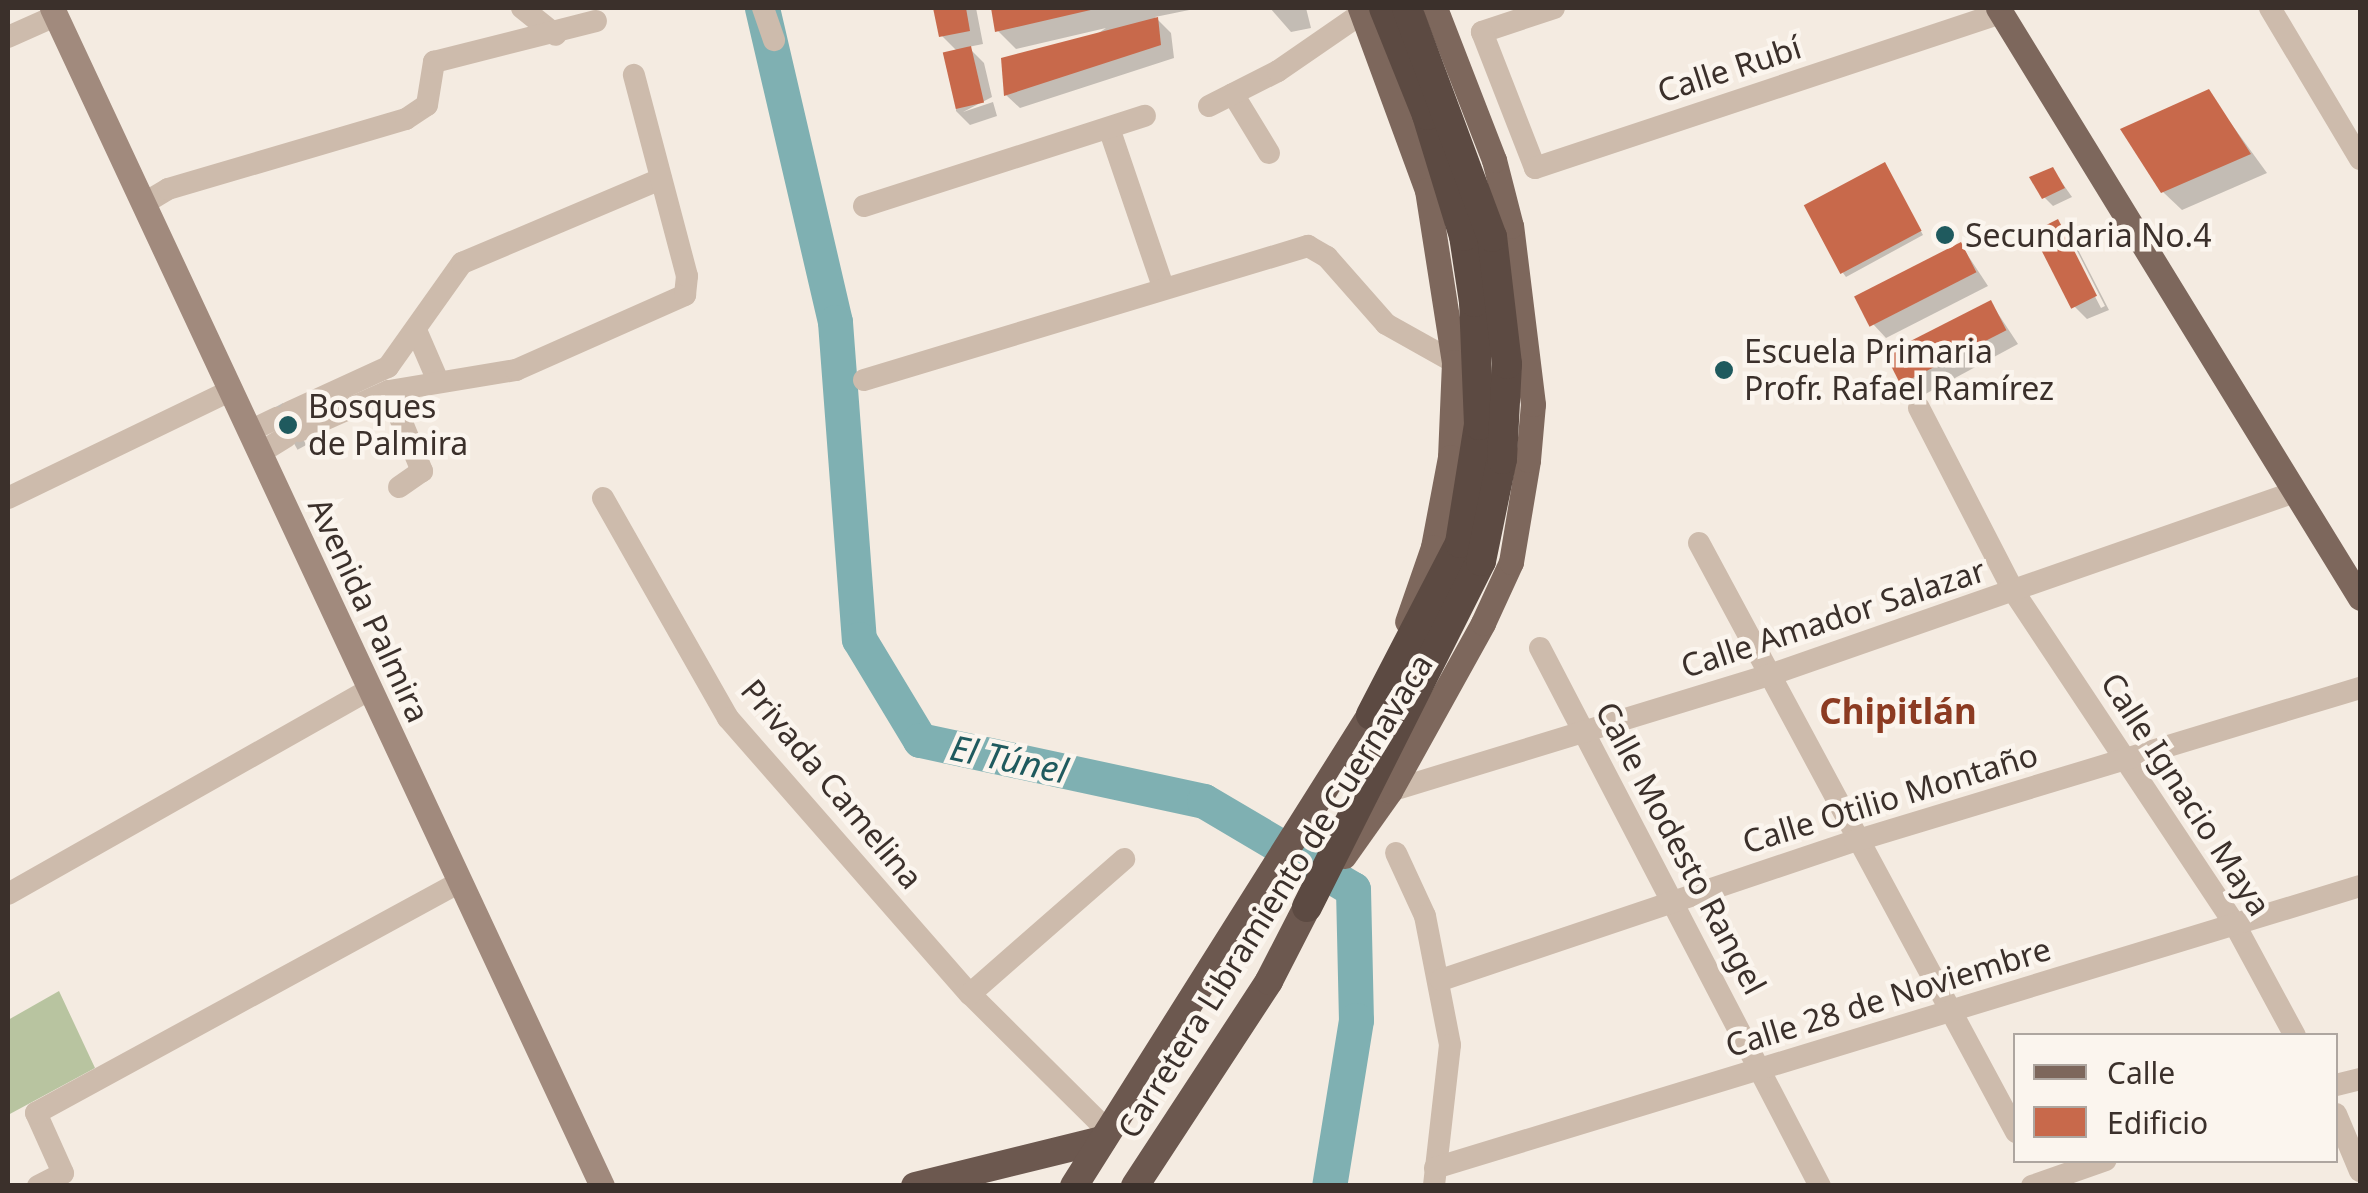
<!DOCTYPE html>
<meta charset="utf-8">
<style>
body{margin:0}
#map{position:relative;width:2368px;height:1193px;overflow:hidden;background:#f4ebe1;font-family:"Noto Sans",sans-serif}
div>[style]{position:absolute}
.green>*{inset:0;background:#b8c4a0}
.shadow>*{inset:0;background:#0003;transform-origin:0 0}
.river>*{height:35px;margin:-17.5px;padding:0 17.5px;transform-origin:17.5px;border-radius:17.5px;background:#7fb0b2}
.building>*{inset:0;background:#c8694b;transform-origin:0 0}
.minor>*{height:22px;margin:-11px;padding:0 11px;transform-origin:11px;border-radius:11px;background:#cdbbac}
.secondary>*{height:25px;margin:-12.5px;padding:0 12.5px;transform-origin:12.5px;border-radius:12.5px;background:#a18a7d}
.primary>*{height:25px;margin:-12.5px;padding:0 12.5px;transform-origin:12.5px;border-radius:12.5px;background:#7d675c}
.trunk>*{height:28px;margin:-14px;padding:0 14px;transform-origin:14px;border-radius:14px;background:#6c584f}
.motorway>*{height:30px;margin:-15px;padding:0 15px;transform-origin:15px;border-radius:15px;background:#5c4a42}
.dots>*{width:28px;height:28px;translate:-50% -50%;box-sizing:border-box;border:5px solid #fbf5ee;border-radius:50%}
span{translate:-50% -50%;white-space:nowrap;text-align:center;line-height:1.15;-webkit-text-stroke:9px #fbf5ee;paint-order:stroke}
.street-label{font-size:32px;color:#3b302b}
.poi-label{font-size:32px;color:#3b302b}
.left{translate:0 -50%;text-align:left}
.neighbourhood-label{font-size:35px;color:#8c3b22;font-weight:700}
.water-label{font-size:35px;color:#1f5a5e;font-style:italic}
.frame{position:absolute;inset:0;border:10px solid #3b302b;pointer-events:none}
.legend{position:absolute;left:2013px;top:1033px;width:325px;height:130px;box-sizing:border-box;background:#fbf5ee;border:2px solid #aea6a0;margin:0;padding:12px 18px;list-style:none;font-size:30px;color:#3b302b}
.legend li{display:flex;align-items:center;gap:20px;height:50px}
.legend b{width:50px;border:2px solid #aea6a0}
</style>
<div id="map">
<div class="green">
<i style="clip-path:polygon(59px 991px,95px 1068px,8px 1115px,8px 1020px)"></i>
</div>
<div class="shadow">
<i style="clip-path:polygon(936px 8px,976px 8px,983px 44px,968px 47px,984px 63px,992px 97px,963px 112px,993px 102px,997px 116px,970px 125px,956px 111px,957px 51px,941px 35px)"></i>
<i style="clip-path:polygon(993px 8px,1199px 8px,1155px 17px,1171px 33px,1174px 58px,1020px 108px,1006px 95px,1106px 28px,1016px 49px,997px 30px)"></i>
<i style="clip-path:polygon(1270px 8px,1306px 8px,1311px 28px,1291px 32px)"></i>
<i style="clip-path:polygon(2208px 92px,2267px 173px,2182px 210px,2163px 192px)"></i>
<i style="clip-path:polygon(1885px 165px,1923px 235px,1846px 277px,1843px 273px)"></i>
<i style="clip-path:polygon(2053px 170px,2072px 197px,2053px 206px,2044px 197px)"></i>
<i style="clip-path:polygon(evenodd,2057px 222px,2071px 236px,2109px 310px,2087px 319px,2073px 305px,2057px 222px,2063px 235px,2069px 235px,2105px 306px,2101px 308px,2063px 235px)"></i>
<i style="clip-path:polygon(1961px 245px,1988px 286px,1886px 338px,1873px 324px)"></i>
<i style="clip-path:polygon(1991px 303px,2018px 344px,1918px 398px,1904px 384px)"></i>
<i style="left:283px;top:403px;width:48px;height:10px;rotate:61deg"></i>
</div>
<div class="river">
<i style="left:762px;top:8px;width:322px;rotate:76.9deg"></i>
<i style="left:835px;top:322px;width:318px;rotate:85.7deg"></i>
<i style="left:859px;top:639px;width:118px;rotate:58.9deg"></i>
<i style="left:920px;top:740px;width:290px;rotate:12.1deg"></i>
<i style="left:1204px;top:801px;width:173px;rotate:30.6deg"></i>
<i style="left:1353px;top:889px;width:131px;rotate:88.7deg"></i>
<i style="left:1356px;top:1020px;width:168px;rotate:99.2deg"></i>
</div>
<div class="building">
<i style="clip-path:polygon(933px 8px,966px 8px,970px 31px,939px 37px)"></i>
<i style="clip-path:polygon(991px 8px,1095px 8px,1095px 9px,995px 32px)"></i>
<i style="clip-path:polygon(1158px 17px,1161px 45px,1004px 96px,1001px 58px)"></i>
<i style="left:971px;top:46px;width:58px;height:29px;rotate:77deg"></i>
<i style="clip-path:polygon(2209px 89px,2251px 154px,2161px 193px,2120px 129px)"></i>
<i style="left:1885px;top:162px;width:78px;height:92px;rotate:62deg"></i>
<i style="clip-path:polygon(2053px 167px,2065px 188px,2042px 199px,2029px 177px)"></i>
<i style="left:2058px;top:219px;width:86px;height:29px;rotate:63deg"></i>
<i style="left:1961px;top:242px;width:34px;height:120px;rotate:63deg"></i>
<i style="left:1991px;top:300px;width:34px;height:119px;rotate:63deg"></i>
</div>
<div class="minor">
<i style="left:522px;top:8px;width:43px;rotate:38.5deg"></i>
<i style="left:763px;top:8px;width:34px;rotate:71deg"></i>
<i style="left:1554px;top:8px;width:76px;rotate:161.6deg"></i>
<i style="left:1482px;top:32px;width:146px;rotate:68.7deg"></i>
<i style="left:1535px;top:168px;width:491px;rotate:-18.4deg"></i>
<i style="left:2270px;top:8px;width:176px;rotate:59.2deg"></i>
<i style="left:8px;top:37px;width:51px;rotate:-24.1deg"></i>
<i style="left:1233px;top:94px;width:69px;rotate:58.6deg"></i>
<i style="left:1209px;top:106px;width:77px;rotate:-26.9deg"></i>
<i style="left:1278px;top:71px;width:102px;rotate:-34.6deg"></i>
<i style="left:1109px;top:128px;width:168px;rotate:71.2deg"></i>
<i style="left:143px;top:204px;width:29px;rotate:-31deg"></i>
<i style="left:168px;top:189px;width:248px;rotate:-16.4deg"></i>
<i style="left:406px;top:119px;width:25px;rotate:-34deg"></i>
<i style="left:427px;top:105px;width:44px;rotate:-80.8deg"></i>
<i style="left:434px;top:62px;width:167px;rotate:-14.2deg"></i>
<i style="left:864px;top:206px;width:295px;rotate:-17.8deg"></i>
<i style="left:416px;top:330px;width:56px;rotate:66.7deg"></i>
<i style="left:864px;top:380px;width:464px;rotate:-16.8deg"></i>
<i style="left:1308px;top:246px;width:22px;rotate:30deg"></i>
<i style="left:1327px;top:257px;width:89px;rotate:48.6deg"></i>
<i style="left:1386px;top:324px;width:78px;rotate:29.2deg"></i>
<i style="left:389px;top:391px;width:87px;rotate:67.6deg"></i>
<i style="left:422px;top:471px;width:28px;rotate:145deg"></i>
<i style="left:1919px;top:408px;width:207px;rotate:62.7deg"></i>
<i style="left:2014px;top:592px;width:397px;rotate:56.4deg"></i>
<i style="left:2234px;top:923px;width:128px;rotate:61.6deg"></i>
<i style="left:290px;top:412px;width:108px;rotate:-24.7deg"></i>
<i style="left:388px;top:367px;width:128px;rotate:-54.6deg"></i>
<i style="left:462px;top:263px;width:216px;rotate:-22.9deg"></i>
<i style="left:250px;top:431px;width:30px;rotate:-26deg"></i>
<i style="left:299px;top:431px;width:98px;rotate:-24deg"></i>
<i style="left:389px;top:391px;width:129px;rotate:-9.4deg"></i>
<i style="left:516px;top:370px;width:185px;rotate:-23.9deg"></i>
<i style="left:685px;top:295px;width:19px;rotate:-84deg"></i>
<i style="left:687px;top:276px;width:208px;rotate:-104.8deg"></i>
<i style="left:260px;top:453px;width:31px;rotate:-32deg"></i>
<i style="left:8px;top:498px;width:248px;rotate:-25.8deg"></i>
<i style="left:603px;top:498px;width:253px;rotate:60.4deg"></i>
<i style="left:728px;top:718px;width:367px;rotate:48.8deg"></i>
<i style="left:970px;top:994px;width:193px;rotate:44.8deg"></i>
<i style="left:1699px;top:543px;width:669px;rotate:61.71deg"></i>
<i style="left:1540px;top:648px;width:607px;rotate:62.51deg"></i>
<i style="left:1390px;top:791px;width:394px;rotate:-17deg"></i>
<i style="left:1767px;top:676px;width:556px;rotate:-19.22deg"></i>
<i style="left:1396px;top:853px;width:69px;rotate:65.3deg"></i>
<i style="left:1425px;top:916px;width:131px;rotate:79deg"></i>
<i style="left:1450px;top:1045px;width:142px;rotate:96.5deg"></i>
<i style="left:8px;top:894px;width:416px;rotate:-29.5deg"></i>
<i style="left:1441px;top:980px;width:437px;rotate:-18.6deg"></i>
<i style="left:1855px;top:841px;width:528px;rotate:-16.86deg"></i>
<i style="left:970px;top:994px;width:205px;rotate:-41.2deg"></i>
<i style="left:2336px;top:1085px;width:25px;rotate:-14deg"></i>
<i style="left:2336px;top:1114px;width:62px;rotate:67.2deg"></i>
<i style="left:1435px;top:1168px;width:967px;rotate:-16.95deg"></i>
<i style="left:38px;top:1186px;width:28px;rotate:-27deg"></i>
<i style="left:63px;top:1173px;width:66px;rotate:-114.2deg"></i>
<i style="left:36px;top:1113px;width:483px;rotate:-28.6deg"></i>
<i style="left:2032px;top:1186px;width:78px;rotate:-19.4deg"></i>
</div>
<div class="secondary">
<i style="left:52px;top:8px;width:1300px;rotate:64.97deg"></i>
</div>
<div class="primary">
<i style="left:1360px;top:8px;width:194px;rotate:69.8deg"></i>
<i style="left:1427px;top:190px;width:174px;rotate:81.1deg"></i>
<i style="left:1454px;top:362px;width:95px;rotate:92.4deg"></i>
<i style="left:1450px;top:457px;width:92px;rotate:100.7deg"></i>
<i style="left:1433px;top:547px;width:79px;rotate:109.1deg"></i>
<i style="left:1998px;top:8px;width:692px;rotate:58.47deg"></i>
<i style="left:1344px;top:856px;width:80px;rotate:-54.7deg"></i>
<i style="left:1390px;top:791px;width:192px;rotate:-61deg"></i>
<i style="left:1483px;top:623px;width:67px;rotate:-65.3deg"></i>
<i style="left:1511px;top:562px;width:103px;rotate:-80.5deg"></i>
<i style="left:1528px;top:460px;width:56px;rotate:-84.9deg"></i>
<i style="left:1533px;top:404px;width:179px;rotate:-97deg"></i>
<i style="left:1511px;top:226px;width:68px;rotate:-104.4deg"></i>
<i style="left:1494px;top:160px;width:163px;rotate:-111.2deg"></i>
</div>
<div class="trunk">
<i style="left:915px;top:1186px;width:193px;rotate:-13.8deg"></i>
<i style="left:1074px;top:1186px;width:557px;rotate:-57.77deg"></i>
<i style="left:1135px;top:1186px;width:245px;rotate:-56.8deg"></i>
<i style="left:1269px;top:981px;width:83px;rotate:-62.8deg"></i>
</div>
<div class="motorway">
<i style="left:1371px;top:715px;width:194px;rotate:-62.6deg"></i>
<i style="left:1460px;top:543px;width:120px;rotate:-80.9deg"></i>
<i style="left:1479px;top:425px;width:123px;rotate:-92.3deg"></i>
<i style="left:1474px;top:302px;width:67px;rotate:-98.6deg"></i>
<i style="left:1464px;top:236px;width:127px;rotate:-107deg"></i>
<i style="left:1427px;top:115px;width:115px;rotate:-111.9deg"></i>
<i style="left:1307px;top:907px;width:387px;rotate:-63.3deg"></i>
<i style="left:1481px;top:561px;width:104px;rotate:-78.4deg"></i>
<i style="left:1502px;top:459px;width:95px;rotate:-87deg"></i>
<i style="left:1507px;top:364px;width:128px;rotate:-96.7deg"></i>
<i style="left:1492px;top:237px;width:244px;rotate:-110.4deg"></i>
</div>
<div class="dots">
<i style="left:1945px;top:235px;background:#1f5a5e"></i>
<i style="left:1724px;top:370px;background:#1f5a5e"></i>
<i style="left:288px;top:425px;background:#1f5a5e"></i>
</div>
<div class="street-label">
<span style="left:1729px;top:69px;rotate:-18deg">Calle Rubí</span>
<span style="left:369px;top:610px;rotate:65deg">Avenida Palmira</span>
<span style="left:1833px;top:618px;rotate:-18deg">Calle Amador Salazar</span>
<span style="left:832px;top:784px;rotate:50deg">Privada Camelina</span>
<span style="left:2186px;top:794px;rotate:57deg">Calle Ignacio Maya</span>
<span style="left:1890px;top:798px;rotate:-17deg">Calle Otilio Montaño</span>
<span style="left:1681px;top:848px;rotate:62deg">Calle Modesto Rangel</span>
<span style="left:1275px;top:896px;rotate:-58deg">Carretera Libramiento de Cuernavaca</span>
<span style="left:1888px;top:997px;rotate:-17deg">Calle 28 de Noviembre</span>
</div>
<div class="poi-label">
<span class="left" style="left:1965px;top:235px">Secundaria No.4</span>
<span class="left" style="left:1744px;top:370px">Escuela Primaria<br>Profr. Rafael Ramírez</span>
<span class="left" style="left:308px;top:425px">Bosques<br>de Palmira</span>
</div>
<div class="neighbourhood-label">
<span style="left:1898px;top:711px">Chipitlán</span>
</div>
<div class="water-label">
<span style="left:1009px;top:759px;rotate:12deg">El Túnel</span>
</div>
<div class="frame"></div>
<ul class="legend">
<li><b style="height:12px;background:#7d675c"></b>Calle</li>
<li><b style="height:28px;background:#c8694b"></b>Edificio</li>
</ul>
</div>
